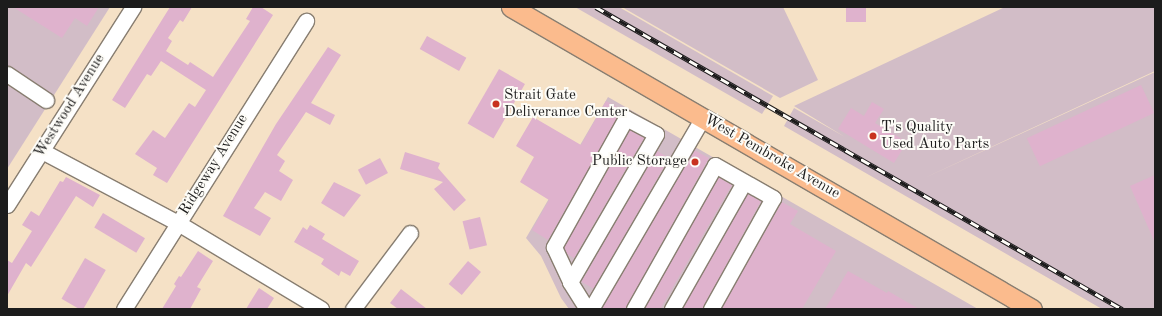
<!DOCTYPE html>
<style>
body{margin:0}
#map{position:relative;width:1162px;height:316px;overflow:hidden;background:#f5e1c6;font-family:"Old Standard TT",serif}
div>[style]{position:absolute}
.industrial>*{inset:0;background:#d2bdc7}
.building>*{inset:0;background:#dfb2cd;transform-origin:0 0}
.roads{filter:drop-shadow(1px 0 #887e71) drop-shadow(-1px 0 #887e71) drop-shadow(0 1px #887e71) drop-shadow(0 -1px #887e71)}
.minor>*{height:15px;margin:-7.5px;padding:0 7.5px;transform-origin:7.5px;border-radius:7.5px;background:#fff}
.major>*{height:19px;margin:-9.5px;padding:0 9.5px;transform-origin:9.5px;border-radius:9.5px;background:#fbbb8d}
.rail>*{height:4.5px;margin-top:-2.25px;transform-origin:0;background:repeating-linear-gradient(90deg,#fdfcf7 0 9px,#1c1c1c 0 18px);box-sizing:border-box;border-block:1px solid #1c1c1c}
.dots>*{width:11px;height:11px;translate:-50% -50%;box-sizing:border-box;border:2px solid #fdfcf7;border-radius:50%}
span{translate:-50% -50%;white-space:nowrap;text-align:center;line-height:1.15;-webkit-text-stroke:4px #fdfcf7;paint-order:stroke}
.poi-label{font-size:15px;color:#1c1c1c}
.left{translate:0 -50%;text-align:left}
.right{translate:-100% -50%;text-align:right}
.street-label{font-size:15px;color:#1c1c1c}
.frame{position:absolute;inset:0;border:8px solid #1c1c1c;pointer-events:none}
</style>
<div id="map">
<div class="industrial">
<i style="clip-path:polygon(7px 7px,110px 7px,7px 169px)"></i>
<i style="clip-path:polygon(575px 7px,619px 7px,773px 96px,762px 114px)"></i>
<i style="clip-path:polygon(622px 7px,783px 7px,818px 80px,780px 98px)"></i>
<i style="clip-path:polygon(1005px 7px,1155px 7px,1155px 71px,920px 180px,1155px 72px,1155px 309px,1102px 309px,784px 126px,794px 108px,845px 137px,794px 106px)"></i>
<i style="clip-path:polygon(608px 97px,978px 309px,569px 309px,561px 298px,541px 256px,526px 238px)"></i>
</div>
<div class="building">
<i style="clip-path:polygon(13px 7px,99px 7px,87px 26px,75px 18px,62px 38px)"></i>
<i style="clip-path:polygon(170px 7px,192px 7px,183px 22px,180px 20px,168px 38px,172px 41px,166px 51px,188px 65px,190px 62px,213px 77px,250px 21px,246px 19px,253px 7px,261px 7px,273px 15px,167px 183px,153px 175px,157px 168px,135px 154px,153px 130px,165px 138px,189px 103px,195px 107px,206px 90px,161px 61px,151px 76px,147px 74px,125px 108px,112px 100px)"></i>
<i style="left:846px;top:7px;width:20px;height:15px"></i>
<i style="left:427px;top:36px;width:45px;height:15px;rotate:29deg"></i>
<i style="clip-path:polygon(328px 47px,341px 55px,311px 103px,335px 115px,330px 125px,306px 112px,277px 155px,285px 161px,279px 171px,293px 180px,281px 201px,265px 192px,254px 208px,271px 218px,260px 236px,223px 216px,276px 124px)"></i>
<i style="left:499px;top:69px;width:30px;height:63px;rotate:30deg"></i>
<i style="left:1141px;top:85px;width:31px;height:126px;rotate:65deg"></i>
<i style="clip-path:polygon(606px 101px,622px 110px,548px 240px,532px 230px,549px 200px,520px 182px,534px 157px,516px 146px,533px 117px,581px 145px)"></i>
<i style="clip-path:polygon(872px 102px,884px 109px,875px 123px,907px 142px,894px 163px,838px 129px,851px 108px,864px 116px)"></i>
<i style="clip-path:polygon(630px 130px,644px 138px,574px 258px,567px 254px,564px 247px)"></i>
<i style="clip-path:polygon(694px 150px,709px 158px,625px 309px,602px 309px)"></i>
<i style="left:657px;top:151px;width:14px;height:151px;rotate:30deg"></i>
<i style="clip-path:polygon(405px 152px,440px 163px,438px 168px,466px 200px,454px 211px,434px 189px,443px 182px,400px 169px)"></i>
<i style="left:380px;top:158px;width:17px;height:25px;rotate:62deg"></i>
<i style="clip-path:polygon(1155px 175px,1155px 243px,1130px 186px)"></i>
<i style="clip-path:polygon(66px 177px,100px 195px,93px 207px,76px 196px,31px 267px,26px 263px,7px 296px,7px 260px,12px 263px,32px 231px,22px 225px,31px 211px,39px 216px,60px 181px,63px 182px)"></i>
<i style="left:718px;top:177px;width:16px;height:151px;rotate:30deg"></i>
<i style="clip-path:polygon(334px 182px,361px 195px,344px 217px,321px 203px)"></i>
<i style="clip-path:polygon(748px 194px,761px 201px,702px 309px,682px 309px)"></i>
<i style="clip-path:polygon(782px 202px,798px 211px,790px 224px,836px 251px,802px 309px,721px 309px)"></i>
<i style="left:103px;top:213px;width:49px;height:17px;rotate:31deg"></i>
<i style="left:480px;top:217px;width:29px;height:18px;rotate:76deg"></i>
<i style="clip-path:polygon(310px 225px,325px 234px,322px 239px,359px 261px,350px 276px,341px 271px,339px 276px,321px 264px,324px 259px,294px 242px,303px 227px,307px 230px)"></i>
<i style="clip-path:polygon(198px 251px,213px 261px,197px 287px,201px 289px,190px 309px,162px 309px,176px 286px,174px 284px,179px 276px,181px 277px)"></i>
<i style="left:85px;top:258px;width:24px;height:47px;rotate:30deg"></i>
<i style="left:468px;top:261px;width:17px;height:30px;rotate:40deg"></i>
<i style="clip-path:polygon(848px 271px,887px 293px,888px 291px,919px 309px,825px 309px)"></i>
<i style="clip-path:polygon(259px 288px,274px 298px,267px 309px,246px 309px)"></i>
<i style="clip-path:polygon(401px 289px,427px 309px,398px 309px,390px 303px)"></i>
</div>
<div class="roads">
<div class="minor">
<i style="left:7px;top:74px;width:47px;rotate:33.7deg"></i>
<i style="left:42px;top:151px;width:154px;rotate:27.9deg"></i>
<i style="left:178px;top:223px;width:167px;rotate:31deg"></i>
<i style="left:7px;top:205px;width:235px;rotate:-57.5deg"></i>
<i style="left:570px;top:282px;width:171px;rotate:-59.8deg"></i>
<i style="left:656px;top:134px;width:34px;rotate:-152deg"></i>
<i style="left:626px;top:118px;width:148px;rotate:119.2deg"></i>
<i style="left:554px;top:247px;width:38px;rotate:65deg"></i>
<i style="left:570px;top:282px;width:32px;rotate:58deg"></i>
<i style="left:124px;top:309px;width:341px;rotate:-57.7deg"></i>
<i style="left:353px;top:309px;width:95px;rotate:-53.1deg"></i>
<i style="left:591px;top:309px;width:222px;rotate:-59.7deg"></i>
<i style="left:634px;top:309px;width:165px;rotate:-60.6deg"></i>
<i style="left:715px;top:165px;width:67px;rotate:29.6deg"></i>
<i style="left:773px;top:198px;width:127px;rotate:119.2deg"></i>
<i style="left:672px;top:309px;width:146px;rotate:-60.4deg"></i>
</div>
<div class="major">
<i style="left:511px;top:7px;width:602px;rotate:30.1deg"></i>
</div>
</div>
<div class="rail">
<i style="left:596px;top:7px;width:607px;rotate:29.86deg"></i>
</div>
<div class="dots">
<i style="left:496px;top:104px;background:#c8321e"></i>
<i style="left:873px;top:136px;background:#c8321e"></i>
<i style="left:695px;top:162px;background:#c8321e"></i>
</div>
<div class="poi-label">
<span class="left" style="left:504px;top:104px">Strait Gate<br>Deliverance Center</span>
<span class="left" style="left:881px;top:136px">T's Quality<br>Used Auto Parts</span>
<span class="right" style="left:687px;top:162px">Public Storage</span>
</div>
<div class="street-label">
<span style="left:70px;top:106px;rotate:-58deg">Westwood Avenue</span>
<span style="left:772px;top:157px;rotate:30deg">West Pembroke Avenue</span>
<span style="left:214px;top:165px;rotate:-58deg">Ridgeway Avenue</span>
</div>
<div class="frame"></div>
</div>
